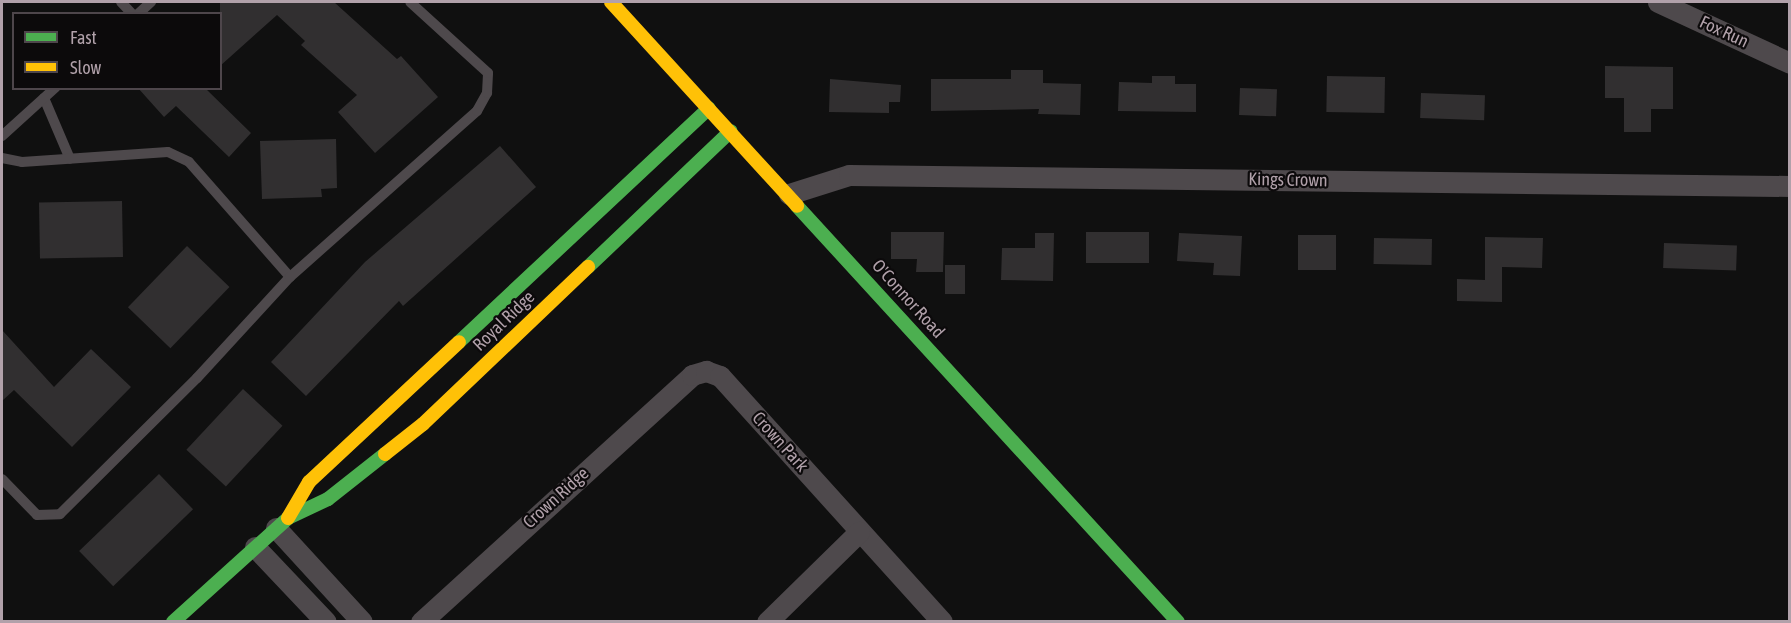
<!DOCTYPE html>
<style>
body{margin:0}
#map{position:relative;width:1791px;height:623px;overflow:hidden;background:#101010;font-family:"Asap Condensed",sans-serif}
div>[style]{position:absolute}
.building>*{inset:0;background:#312f30;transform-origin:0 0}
.lane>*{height:10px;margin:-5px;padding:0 5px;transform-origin:5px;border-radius:5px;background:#4e494c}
.street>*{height:21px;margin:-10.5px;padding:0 10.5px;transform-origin:10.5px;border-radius:10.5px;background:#4e494c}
.fast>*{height:14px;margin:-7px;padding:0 7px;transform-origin:7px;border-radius:7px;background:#4caf50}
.slow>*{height:14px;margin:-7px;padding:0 7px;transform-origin:7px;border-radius:7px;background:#ffc107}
span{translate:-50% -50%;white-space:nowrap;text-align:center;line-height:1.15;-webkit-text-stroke:4.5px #0c0a0b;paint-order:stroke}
.street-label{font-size:18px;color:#b1a1aa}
.frame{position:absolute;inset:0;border:3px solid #b1a1aa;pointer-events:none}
.legend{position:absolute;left:12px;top:12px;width:210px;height:78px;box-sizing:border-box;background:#0c0a0b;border:2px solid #4e464b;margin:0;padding:8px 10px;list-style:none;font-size:18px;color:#b1a1aa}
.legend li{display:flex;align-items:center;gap:12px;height:30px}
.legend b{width:30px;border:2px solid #4e464b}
</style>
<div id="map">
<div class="building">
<i style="clip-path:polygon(220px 2px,334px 2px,397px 59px,401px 56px,438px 97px,375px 153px,338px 112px,357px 95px,301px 45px,305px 41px,277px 15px,220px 66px)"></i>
<i style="clip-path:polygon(1605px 66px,1673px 67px,1673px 109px,1651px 109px,1651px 132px,1624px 132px,1624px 98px,1605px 98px)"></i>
<i style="clip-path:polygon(1011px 70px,1043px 70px,1043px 83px,1081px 84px,1080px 115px,1038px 114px,1039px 109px,931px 111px,931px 79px,1011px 79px)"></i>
<i style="clip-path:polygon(1152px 76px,1175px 76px,1175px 84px,1196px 84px,1196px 112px,1118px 111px,1119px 82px,1152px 83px)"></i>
<i style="left:1327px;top:76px;width:58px;height:36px;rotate:1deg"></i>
<i style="clip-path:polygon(830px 79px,901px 85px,900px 102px,889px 102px,889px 113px,829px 112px)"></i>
<i style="clip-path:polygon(138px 88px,205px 88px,251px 133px,229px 157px,176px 106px,164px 117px)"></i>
<i style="left:1240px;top:88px;width:37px;height:27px;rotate:2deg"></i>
<i style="left:1421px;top:93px;width:64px;height:25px;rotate:2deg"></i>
<i style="clip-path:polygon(336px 139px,337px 188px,321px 189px,322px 197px,262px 199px,260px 141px)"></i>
<i style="clip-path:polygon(500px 146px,536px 187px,403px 306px,399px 301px,306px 396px,271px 362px,365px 262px)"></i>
<i style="left:122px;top:201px;width:56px;height:83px;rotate:89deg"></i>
<i style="clip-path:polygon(891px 232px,944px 232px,943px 272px,916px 272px,917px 259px,891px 259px)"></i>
<i style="left:1086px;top:232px;width:63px;height:31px"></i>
<i style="clip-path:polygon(1035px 233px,1054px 233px,1053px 281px,1001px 280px,1002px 248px,1035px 248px)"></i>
<i style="clip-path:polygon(1179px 233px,1242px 236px,1240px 276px,1213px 275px,1214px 263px,1177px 261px)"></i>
<i style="left:1298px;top:235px;width:38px;height:35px"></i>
<i style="clip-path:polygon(1485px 237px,1543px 238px,1542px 268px,1502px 267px,1502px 302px,1457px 301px,1457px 279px,1485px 280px)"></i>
<i style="left:1374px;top:238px;width:58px;height:26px;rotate:1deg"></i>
<i style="left:1664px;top:243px;width:73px;height:25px;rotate:2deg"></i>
<i style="left:187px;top:246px;width:59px;height:85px;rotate:44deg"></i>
<i style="left:945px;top:265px;width:20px;height:29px"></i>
<i style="clip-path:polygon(2px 330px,54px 387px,91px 349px,131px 387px,72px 447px,14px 390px,2px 401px)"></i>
<i style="left:243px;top:389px;width:54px;height:83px;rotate:43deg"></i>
<i style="left:159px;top:474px;width:49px;height:111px;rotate:46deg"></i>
</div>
<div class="lane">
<i style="left:121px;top:2px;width:16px;rotate:47deg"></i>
<i style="left:138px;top:14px;width:18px;rotate:-43deg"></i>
<i style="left:44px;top:98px;width:66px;rotate:66.9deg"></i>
<i style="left:2px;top:136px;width:72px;rotate:-42.2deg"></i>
<i style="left:2px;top:158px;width:20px;rotate:11deg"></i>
<i style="left:22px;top:162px;width:146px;rotate:-3.9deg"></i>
<i style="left:168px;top:152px;width:23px;rotate:25deg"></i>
<i style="left:189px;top:162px;width:153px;rotate:48.7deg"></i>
<i style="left:2px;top:479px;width:50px;rotate:45.8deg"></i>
<i style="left:37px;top:515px;width:23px;rotate:-2deg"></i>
<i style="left:60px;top:514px;width:193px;rotate:-44.8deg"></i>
<i style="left:197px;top:378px;width:137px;rotate:-47.4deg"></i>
<i style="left:290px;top:277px;width:250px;rotate:-41.6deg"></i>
<i style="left:477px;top:111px;width:21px;rotate:-61deg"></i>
<i style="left:487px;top:93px;width:20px;rotate:-87deg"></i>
<i style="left:488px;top:73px;width:105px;rotate:-137.7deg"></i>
</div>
<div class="street">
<i style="left:1658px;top:2px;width:145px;rotate:24.8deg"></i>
<i style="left:789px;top:194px;width:63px;rotate:-17.6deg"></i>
<i style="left:849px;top:175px;width:941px;rotate:0.67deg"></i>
<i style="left:276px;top:528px;width:127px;rotate:47.5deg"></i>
<i style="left:255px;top:547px;width:103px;rotate:46.6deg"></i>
<i style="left:421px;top:622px;width:367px;rotate:-42.3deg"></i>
<i style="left:692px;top:375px;width:15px;rotate:-16deg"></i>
<i style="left:706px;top:371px;width:15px;rotate:20deg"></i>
<i style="left:720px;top:376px;width:331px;rotate:47.9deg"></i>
<i style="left:767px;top:622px;width:129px;rotate:-44.4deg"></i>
</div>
<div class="fast">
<i style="left:797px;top:206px;width:564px;rotate:47.51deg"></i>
<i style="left:588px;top:267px;width:197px;rotate:-43.6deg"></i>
<i style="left:459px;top:342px;width:342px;rotate:-43.1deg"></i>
<i style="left:173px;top:622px;width:155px;rotate:-42.1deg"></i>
<i style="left:288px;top:518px;width:44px;rotate:-25.4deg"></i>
<i style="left:328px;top:499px;width:73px;rotate:-38.3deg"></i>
</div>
<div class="slow">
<i style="left:611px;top:2px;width:276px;rotate:47.6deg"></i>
<i style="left:385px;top:454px;width:48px;rotate:-38.3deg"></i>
<i style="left:423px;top:424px;width:228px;rotate:-43.6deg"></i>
<i style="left:288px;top:518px;width:42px;rotate:-59.7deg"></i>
<i style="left:309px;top:482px;width:205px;rotate:-43deg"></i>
</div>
<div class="street-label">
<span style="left:1724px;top:32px;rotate:25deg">Fox Run</span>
<span style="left:1288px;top:180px;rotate:1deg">Kings Crown</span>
<span style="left:908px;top:299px;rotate:48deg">O'Connor Road</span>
<span style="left:504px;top:321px;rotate:-44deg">Royal Ridge</span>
<span style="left:780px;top:442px;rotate:48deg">Crown Park</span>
<span style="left:556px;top:498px;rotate:-42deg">Crown Ridge</span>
</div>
<div class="frame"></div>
<ul class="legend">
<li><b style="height:8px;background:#4caf50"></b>Fast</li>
<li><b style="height:8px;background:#ffc107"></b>Slow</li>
</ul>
</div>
